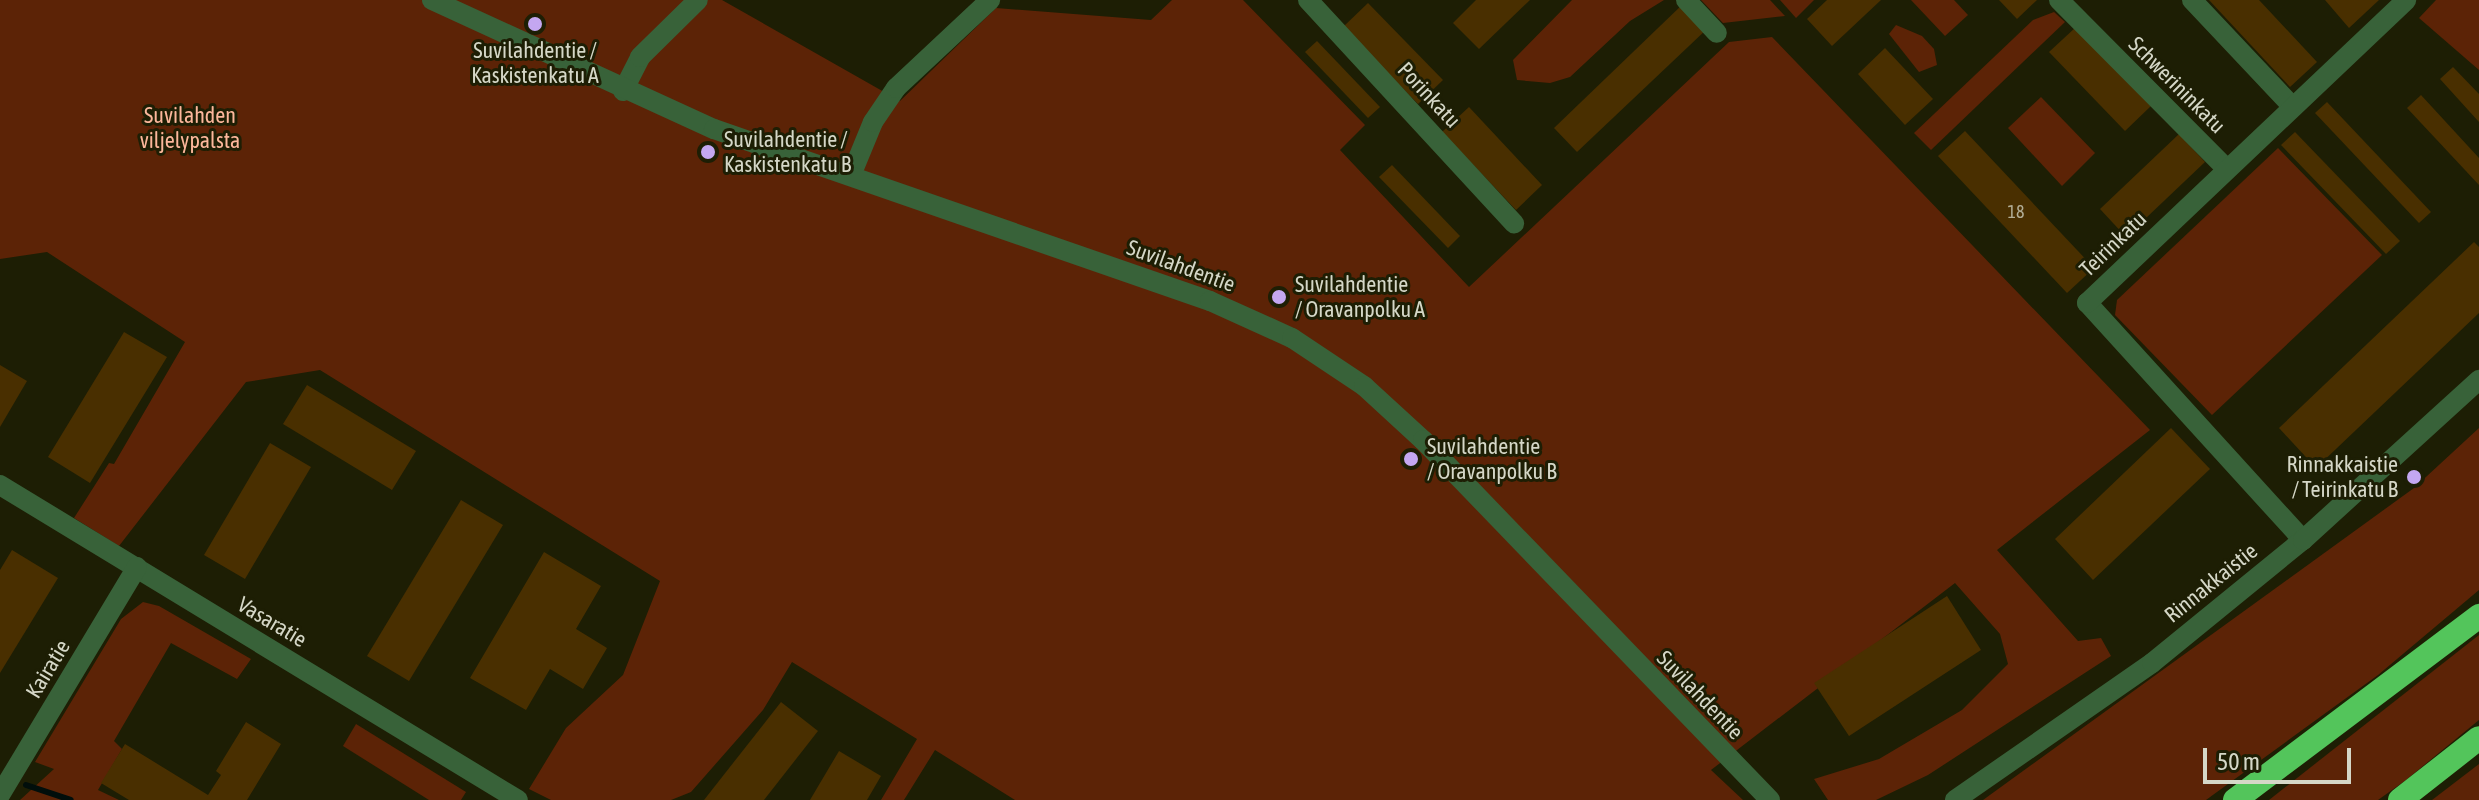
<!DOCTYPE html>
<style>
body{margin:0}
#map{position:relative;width:2479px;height:800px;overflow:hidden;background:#1d1e04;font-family:"Asap Condensed",sans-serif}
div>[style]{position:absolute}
.green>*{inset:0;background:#5c2306}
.stream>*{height:6px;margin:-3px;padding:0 3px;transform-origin:3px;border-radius:3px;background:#010e0b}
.building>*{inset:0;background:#492f00}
.minor>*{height:20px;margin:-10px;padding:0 10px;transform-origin:10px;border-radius:10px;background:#386239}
.tertiary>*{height:20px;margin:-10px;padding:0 10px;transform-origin:10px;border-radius:10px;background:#386239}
.motorway>*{height:24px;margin:-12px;padding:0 12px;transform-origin:12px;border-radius:12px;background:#53c55b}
.dots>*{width:22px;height:22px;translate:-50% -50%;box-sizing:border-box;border:4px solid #1d1e04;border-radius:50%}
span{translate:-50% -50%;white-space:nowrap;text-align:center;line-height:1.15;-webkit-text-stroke:6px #1d1e04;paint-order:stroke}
.number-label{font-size:18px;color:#b2ad95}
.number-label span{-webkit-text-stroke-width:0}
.poi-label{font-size:22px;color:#d5d7c7}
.left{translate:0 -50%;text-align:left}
.right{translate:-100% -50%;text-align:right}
.street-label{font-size:22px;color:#d5d7c7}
.park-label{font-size:22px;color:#fcb79b}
.scale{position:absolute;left:2203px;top:748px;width:148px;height:36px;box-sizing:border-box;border:4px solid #d5d7c7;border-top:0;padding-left:10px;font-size:24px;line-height:28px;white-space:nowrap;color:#d5d7c7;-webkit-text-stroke:6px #1d1e04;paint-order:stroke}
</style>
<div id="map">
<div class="green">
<div style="clip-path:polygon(0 0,722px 0,900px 101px,996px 8px,1151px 20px,1172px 0,1243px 0,1365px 125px,1340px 150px,1469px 287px,1729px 42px,1772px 37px,2150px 430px,1997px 550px,2078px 641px,2101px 638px,2111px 656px,1928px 775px,1876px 800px,1828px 800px,1814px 779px,1879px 759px,1962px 710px,2008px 664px,2000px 634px,1955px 583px,1711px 770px,1743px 800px,1015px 800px,935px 750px,904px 800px,881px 800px,917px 739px,792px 662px,763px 710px,691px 792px,671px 800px,551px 800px,529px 789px,566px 728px,623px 675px,660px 581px,320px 370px,246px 382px,119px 546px,74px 518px,109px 463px,114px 464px,185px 342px,47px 252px,0 259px)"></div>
<div style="clip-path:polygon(1572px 0,1664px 0,1630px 21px,1570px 77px,1550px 83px,1517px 80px,1513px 60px)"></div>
<div style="clip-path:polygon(1701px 0,1770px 0,1785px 16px,1723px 23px)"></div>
<div style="clip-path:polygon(1780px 0,1814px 0,1796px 18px)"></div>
<div style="clip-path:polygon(1911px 0,1954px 0,1968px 15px,1945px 36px)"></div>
<div style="clip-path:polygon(2436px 0,2479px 0,2479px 70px,2419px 18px)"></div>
<div style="clip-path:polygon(2054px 12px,2065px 22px,1931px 150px,1914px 133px,2033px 20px)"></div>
<div style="clip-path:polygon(1896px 25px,1922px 36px,1934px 49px,1937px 65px,1919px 72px,1889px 34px)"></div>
<div style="clip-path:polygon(2041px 97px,2095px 153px,2062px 186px,2008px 128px)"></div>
<div style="clip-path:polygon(2278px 148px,2382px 255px,2212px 415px,2115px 315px,2117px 300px)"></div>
<div style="clip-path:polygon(2479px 428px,2479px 590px,2378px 675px,2206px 800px,1983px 800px,2414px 488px)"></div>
<div style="clip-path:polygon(143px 602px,159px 606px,251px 659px,237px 679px,171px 643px,114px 741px,122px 749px,98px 790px,119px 800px,20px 800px,54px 769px,35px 762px,121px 619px)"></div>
<div style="clip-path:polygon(2479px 635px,2479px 720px,2406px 780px,2378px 800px,2269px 800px)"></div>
<div style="clip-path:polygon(356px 724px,466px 792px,461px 800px,429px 800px,343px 746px)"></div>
<div style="clip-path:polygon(2479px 764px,2479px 800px,2432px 800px)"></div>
</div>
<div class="stream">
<div style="left:26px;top:785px;width:47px;rotate:18.4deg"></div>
</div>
<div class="building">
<div style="clip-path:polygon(1476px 0,1530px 0,1479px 49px,1453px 23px)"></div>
<div style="clip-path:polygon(1827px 0,1881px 0,1832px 46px,1807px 19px)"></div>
<div style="clip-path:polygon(1999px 0,2037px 0,2017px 19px)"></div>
<div style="clip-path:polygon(2209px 0,2259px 0,2317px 62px,2290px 87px)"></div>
<div style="clip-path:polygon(2325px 0,2379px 0,2349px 28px)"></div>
<div style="clip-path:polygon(1368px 3px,1443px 80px,1418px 104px,1343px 27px)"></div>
<div style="clip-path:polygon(1684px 3px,1708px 28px,1577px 152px,1554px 128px)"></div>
<div style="clip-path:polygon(2076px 27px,2151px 106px,2125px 131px,2049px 52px)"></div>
<div style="clip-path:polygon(1317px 41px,1380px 107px,1368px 118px,1305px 52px)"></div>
<div style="clip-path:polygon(1885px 48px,1933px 99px,1905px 125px,1858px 74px)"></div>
<div style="clip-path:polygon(2453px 67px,2479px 94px,2479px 122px,2440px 79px)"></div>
<div style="clip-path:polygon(2421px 95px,2479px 158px,2479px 185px,2407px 108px)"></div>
<div style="clip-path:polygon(2327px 102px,2431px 212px,2419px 223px,2315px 113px)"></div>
<div style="clip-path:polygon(1469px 107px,1542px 185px,1516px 210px,1442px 132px)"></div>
<div style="clip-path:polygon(1965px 131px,2094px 268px,2067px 293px,1938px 156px)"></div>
<div style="clip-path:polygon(2295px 132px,2400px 241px,2386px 254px,2281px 145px)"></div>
<div style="clip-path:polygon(2179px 134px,2205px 162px,2126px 237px,2100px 209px)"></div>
<div style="clip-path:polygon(1392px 165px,1460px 236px,1448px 248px,1379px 177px)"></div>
<div style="clip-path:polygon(2474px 242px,2479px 247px,2479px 313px,2316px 468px,2279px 428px)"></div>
<div style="clip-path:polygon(124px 332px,167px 357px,90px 483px,48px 457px)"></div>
<div style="clip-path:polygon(0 365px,27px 381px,0 427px)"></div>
<div style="clip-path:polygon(307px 385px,416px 451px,392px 490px,283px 424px)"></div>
<div style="clip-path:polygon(2171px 428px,2210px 469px,2093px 580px,2055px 539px)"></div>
<div style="clip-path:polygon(270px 443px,311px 467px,245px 579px,204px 555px)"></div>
<div style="clip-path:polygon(461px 500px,503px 525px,409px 681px,367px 656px)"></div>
<div style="clip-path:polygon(12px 550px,58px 578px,0 673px,0 570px)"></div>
<div style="clip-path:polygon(544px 552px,601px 586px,576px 629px,607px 648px,583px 689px,550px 669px,526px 710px,470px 678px)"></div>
<div style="clip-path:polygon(1947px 596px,1981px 650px,1849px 736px,1814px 683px)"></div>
<div style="clip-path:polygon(781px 702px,818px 731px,764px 800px,704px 800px)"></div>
<div style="clip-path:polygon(246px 722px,281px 744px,247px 800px,129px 800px,101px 783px,125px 744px,208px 795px,221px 775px,216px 771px)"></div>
<div style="clip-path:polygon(839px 751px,881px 776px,867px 800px,810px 800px)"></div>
</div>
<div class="minor">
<div style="left:1308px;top:0;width:304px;rotate:47.3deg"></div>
<div style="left:1686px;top:0;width:45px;rotate:46.8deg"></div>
<div style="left:2059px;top:0;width:238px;rotate:45.2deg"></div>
<div style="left:2192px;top:0;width:147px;rotate:46.7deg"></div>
<div style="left:623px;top:91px;width:38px;rotate:-63deg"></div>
<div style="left:640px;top:57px;width:81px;rotate:-44.5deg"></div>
<div style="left:852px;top:173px;width:55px;rotate:-67.6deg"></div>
<div style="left:873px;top:122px;width:41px;rotate:-55.9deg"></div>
<div style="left:896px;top:88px;width:129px;rotate:-43.1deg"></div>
<div style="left:0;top:485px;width:606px;rotate:31.3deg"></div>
<div style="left:2303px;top:540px;width:321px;rotate:-132.3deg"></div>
<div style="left:2087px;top:303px;width:440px;rotate:-43.5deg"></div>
<div style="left:0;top:795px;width:266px;rotate:-59deg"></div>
</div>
<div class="tertiary">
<div style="left:432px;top:0;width:310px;rotate:24.6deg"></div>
<div style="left:714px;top:129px;width:525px;rotate:19.13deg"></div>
<div style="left:1210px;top:301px;width:90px;rotate:24.3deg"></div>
<div style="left:1292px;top:338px;width:87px;rotate:33.7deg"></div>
<div style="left:1364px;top:386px;width:80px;rotate:42.5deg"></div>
<div style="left:1423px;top:440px;width:500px;rotate:46.05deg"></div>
<div style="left:1955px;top:800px;width:240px;rotate:-34.8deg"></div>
<div style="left:2152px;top:663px;width:195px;rotate:-39.2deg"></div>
<div style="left:2303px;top:540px;width:238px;rotate:-42.3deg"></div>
</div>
<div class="motorway">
<div style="left:2235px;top:800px;width:306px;rotate:-37deg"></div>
<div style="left:2400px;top:800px;width:100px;rotate:-38.1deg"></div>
</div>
<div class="dots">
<div style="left:535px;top:24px;background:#c4a7f1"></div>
<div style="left:708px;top:152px;background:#c4a7f1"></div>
<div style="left:1279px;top:297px;background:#c4a7f1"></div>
<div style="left:1411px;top:459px;background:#c4a7f1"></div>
<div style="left:2414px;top:477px;background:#c4a7f1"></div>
</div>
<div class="number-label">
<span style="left:2016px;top:212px">18</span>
</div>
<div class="poi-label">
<span style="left:535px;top:63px">Suvilahdentie /<br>Kaskistenkatu A</span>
<span class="left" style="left:724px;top:152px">Suvilahdentie /<br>Kaskistenkatu B</span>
<span class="left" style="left:1295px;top:297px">Suvilahdentie<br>/ Oravanpolku A</span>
<span class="left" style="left:1427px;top:459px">Suvilahdentie<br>/ Oravanpolku B</span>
<span class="right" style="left:2398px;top:477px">Rinnakkaistie<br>/ Teirinkatu B</span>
</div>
<div class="street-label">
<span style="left:2177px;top:85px;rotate:45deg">Schwerininkatu</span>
<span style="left:1429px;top:95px;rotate:47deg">Porinkatu</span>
<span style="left:2113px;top:244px;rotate:-44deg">Teirinkatu</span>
<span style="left:1181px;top:266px;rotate:20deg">Suvilahdentie</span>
<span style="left:2211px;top:583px;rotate:-39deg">Rinnakkaistie</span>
<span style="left:272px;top:622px;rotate:31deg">Vasaratie</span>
<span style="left:48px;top:669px;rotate:-59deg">Kairatie</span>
<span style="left:1700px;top:695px;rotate:46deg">Suvilahdentie</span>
</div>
<div class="park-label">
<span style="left:190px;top:128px">Suvilahden<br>viljelypalsta</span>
</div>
<div class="scale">50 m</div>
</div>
